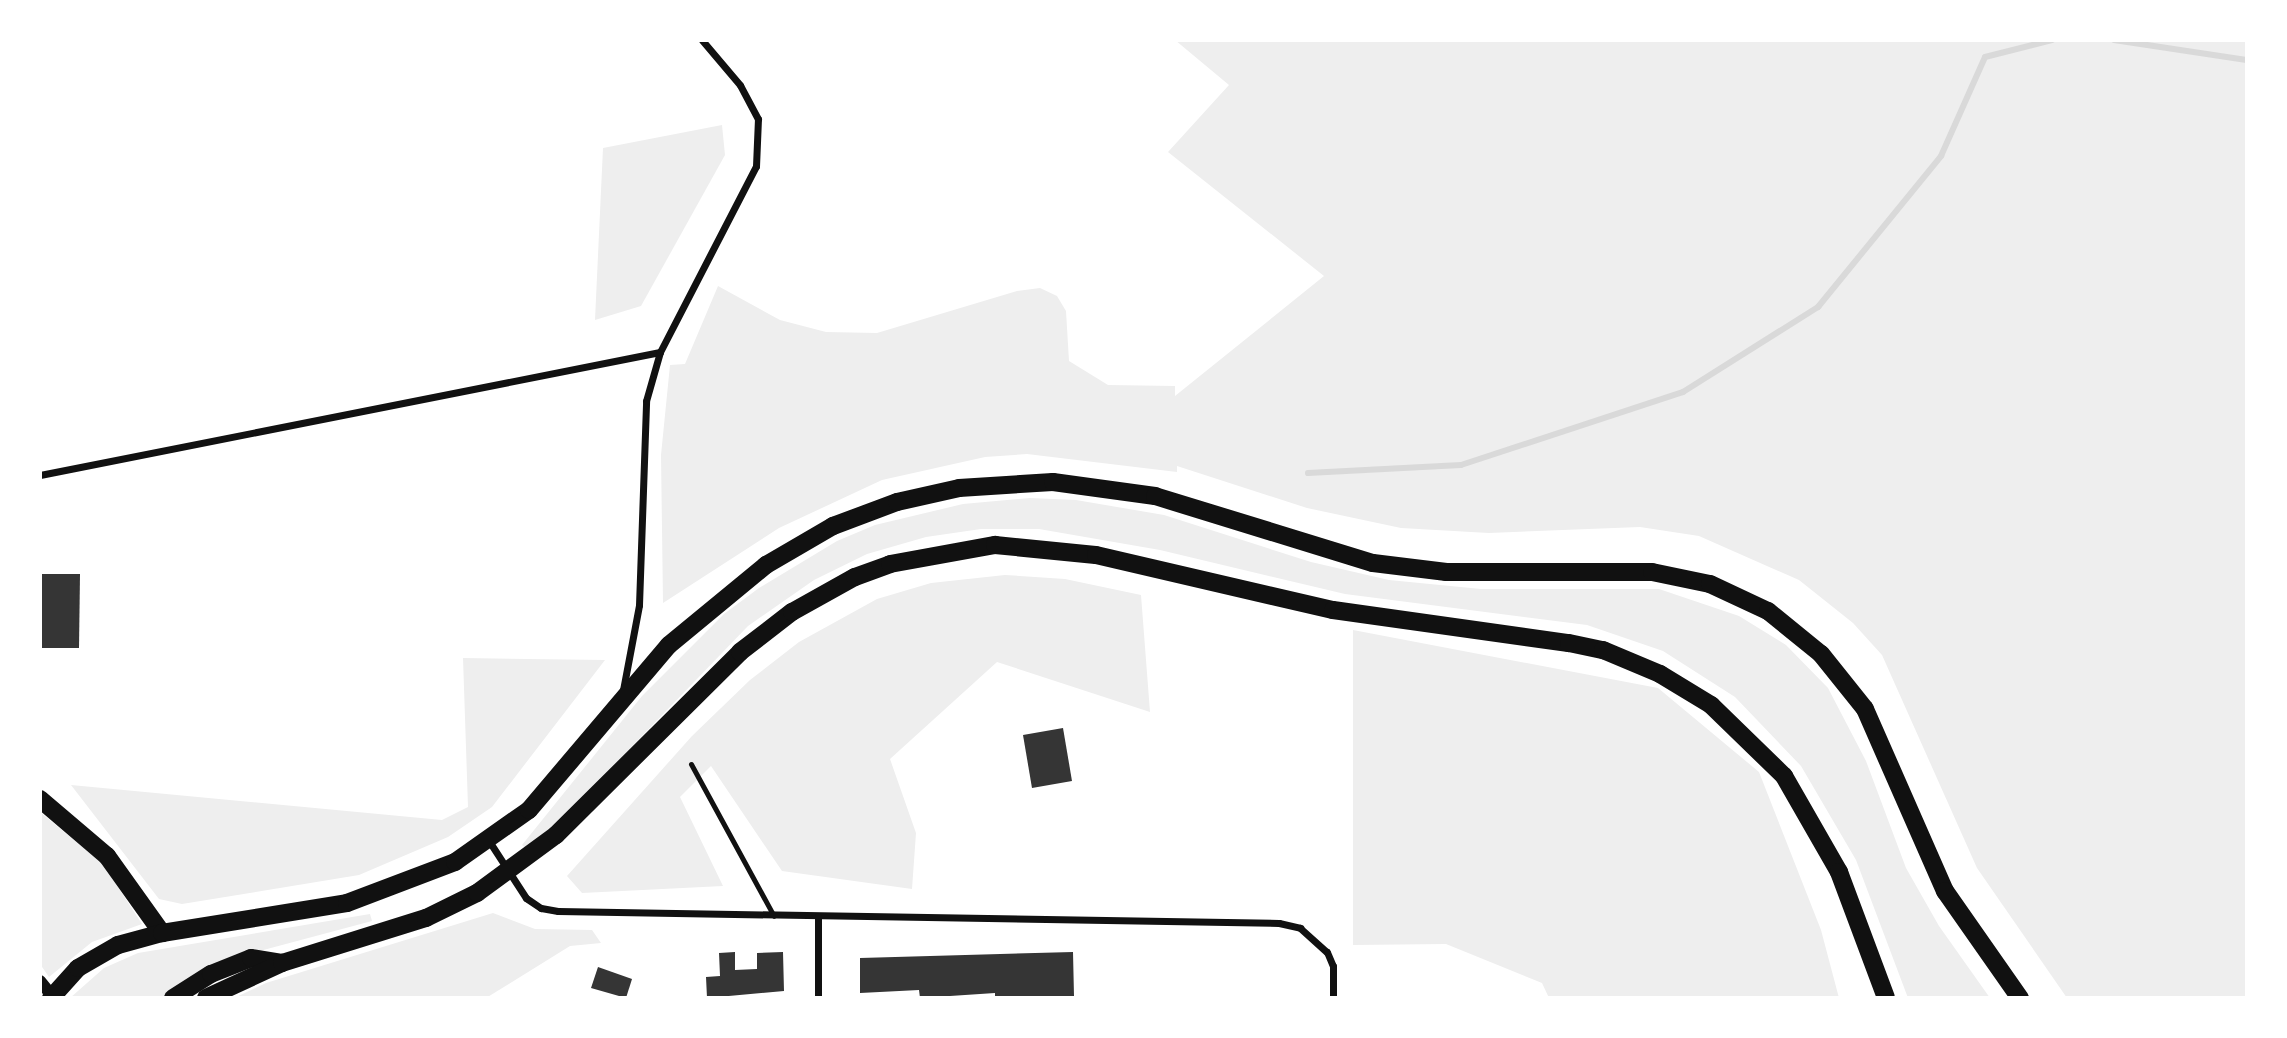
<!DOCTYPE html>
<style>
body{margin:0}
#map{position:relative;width:2287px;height:1038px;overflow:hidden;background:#fff;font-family:"Source Sans 3",sans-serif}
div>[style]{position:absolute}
.green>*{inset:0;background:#eee}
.stream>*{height:6px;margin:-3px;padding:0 3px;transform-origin:3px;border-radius:3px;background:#d9d9d9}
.building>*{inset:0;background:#353535}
.service>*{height:5px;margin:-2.5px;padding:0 2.5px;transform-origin:2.5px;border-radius:2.5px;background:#111}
.minor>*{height:7px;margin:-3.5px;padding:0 3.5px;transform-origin:3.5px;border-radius:3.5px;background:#111}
.tertiary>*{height:12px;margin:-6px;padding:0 6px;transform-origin:6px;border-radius:6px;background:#111}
.trunk>*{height:18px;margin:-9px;padding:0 9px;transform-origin:9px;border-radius:9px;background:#111}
span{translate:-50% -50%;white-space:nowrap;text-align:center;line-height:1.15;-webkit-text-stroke:7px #fff;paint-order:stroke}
.frame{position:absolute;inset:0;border:42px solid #fff;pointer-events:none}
</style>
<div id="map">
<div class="green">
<div style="clip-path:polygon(1175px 40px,2247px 40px,2247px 998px,2067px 998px,1977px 868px,1882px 655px,1853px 623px,1799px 580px,1699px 536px,1640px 527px,1489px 533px,1401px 528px,1307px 508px,1177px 466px,1177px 472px,1027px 454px,985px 457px,882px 480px,779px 528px,663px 603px,661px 455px,670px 365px,685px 364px,718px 286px,780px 320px,826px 332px,877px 333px,1017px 291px,1040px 288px,1057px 296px,1066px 311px,1069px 361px,1108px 385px,1175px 386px,1175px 396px,1324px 276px,1168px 152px,1229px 85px)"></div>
<div style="clip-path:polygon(722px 125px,725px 155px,641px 306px,595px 320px,603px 148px)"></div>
<div style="clip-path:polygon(1030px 498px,1076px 500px,1164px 515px,1311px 562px,1389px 580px,1481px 589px,1659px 589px,1739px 616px,1786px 645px,1828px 688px,1866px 761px,1906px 868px,1939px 926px,1990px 998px,1908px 998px,1856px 860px,1801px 766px,1735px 697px,1663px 651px,1587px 625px,1345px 594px,1160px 550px,1039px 529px,981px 529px,926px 537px,867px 554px,814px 580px,748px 626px,567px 814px,528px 850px,522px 845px,642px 696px,724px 614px,759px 588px,837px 541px,875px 525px,963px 504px)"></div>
<div style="clip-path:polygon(1005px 575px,1065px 579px,1141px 595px,1150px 712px,997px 662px,890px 759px,916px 833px,912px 889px,782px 871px,711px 766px,680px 797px,723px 886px,582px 893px,567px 876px,692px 736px,750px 680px,799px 642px,877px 599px,931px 583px)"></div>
<div style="clip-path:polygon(1353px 630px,1658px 688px,1759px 772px,1821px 930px,1839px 998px,1549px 998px,1542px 983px,1446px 944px,1353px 945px)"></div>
<div style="clip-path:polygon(463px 658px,605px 660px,492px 807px,448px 837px,359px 875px,182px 904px,159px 899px,71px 785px,442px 820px,468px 807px)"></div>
<div style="clip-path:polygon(40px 812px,103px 864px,142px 924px,92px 942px,49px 977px,40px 964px)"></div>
<div style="clip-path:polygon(493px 913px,535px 929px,592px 930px,601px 943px,570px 946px,486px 998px,234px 998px,266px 983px)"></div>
<div style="clip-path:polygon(370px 914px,372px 921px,233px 958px,162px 998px,70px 998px,104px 968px,138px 953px)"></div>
</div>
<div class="stream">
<div style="left:2114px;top:40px;width:134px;rotate:8.6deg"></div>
<div style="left:1308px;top:473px;width:153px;rotate:-3deg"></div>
<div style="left:1461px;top:465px;width:234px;rotate:-18.2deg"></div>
<div style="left:1683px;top:392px;width:160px;rotate:-32.2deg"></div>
<div style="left:1818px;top:307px;width:195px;rotate:-50.8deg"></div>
<div style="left:1941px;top:156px;width:108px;rotate:-66deg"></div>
<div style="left:1985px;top:57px;width:69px;rotate:-14.2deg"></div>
</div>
<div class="building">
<div style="clip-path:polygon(40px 574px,80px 574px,79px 648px,40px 648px)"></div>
<div style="clip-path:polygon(1063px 728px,1072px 781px,1032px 788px,1023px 735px)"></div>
<div style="clip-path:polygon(735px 952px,735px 970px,757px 969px,757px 953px,783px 952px,784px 991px,707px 998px,706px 977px,720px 976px,719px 953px)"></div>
<div style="clip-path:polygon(1073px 952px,1074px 996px,995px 998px,995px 993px,920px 998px,919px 990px,860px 993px,860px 958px)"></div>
<div style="clip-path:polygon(598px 967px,632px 979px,626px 998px,591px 988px)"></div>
</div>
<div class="service">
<div style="left:691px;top:764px;width:173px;rotate:61.4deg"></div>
</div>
<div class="minor">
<div style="left:40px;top:475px;width:632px;rotate:-11.22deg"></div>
<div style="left:623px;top:690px;width:86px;rotate:-79.3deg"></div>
<div style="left:639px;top:605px;width:204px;rotate:-88deg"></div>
<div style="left:646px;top:401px;width:51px;rotate:-74.1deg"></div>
<div style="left:660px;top:352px;width:209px;rotate:-62.7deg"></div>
<div style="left:756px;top:166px;width:47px;rotate:-87.6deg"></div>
<div style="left:758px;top:119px;width:38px;rotate:-118deg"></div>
<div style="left:740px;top:85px;width:59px;rotate:-130.2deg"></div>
<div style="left:489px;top:841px;width:68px;rotate:57deg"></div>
<div style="left:526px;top:898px;width:18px;rotate:34deg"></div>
<div style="left:541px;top:908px;width:17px;rotate:10deg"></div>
<div style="left:558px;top:911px;width:721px;rotate:0.95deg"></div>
<div style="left:1279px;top:923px;width:22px;rotate:13deg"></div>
<div style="left:1300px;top:928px;width:36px;rotate:42deg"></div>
<div style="left:1327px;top:952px;width:15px;rotate:67deg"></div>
<div style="left:1333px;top:966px;width:32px;rotate:90deg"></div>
<div style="left:818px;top:916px;width:82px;rotate:90deg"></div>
</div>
<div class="tertiary">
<div style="left:40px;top:981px;width:22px;rotate:51deg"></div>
</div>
<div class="trunk">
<div style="left:40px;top:799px;width:88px;rotate:40.4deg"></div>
<div style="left:107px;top:856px;width:95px;rotate:54.5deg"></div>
<div style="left:51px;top:998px;width:40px;rotate:-48deg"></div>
<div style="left:78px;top:968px;width:46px;rotate:-29.9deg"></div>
<div style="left:118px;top:945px;width:46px;rotate:-15.3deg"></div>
<div style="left:162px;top:933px;width:187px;rotate:-9.2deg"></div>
<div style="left:347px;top:903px;width:116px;rotate:-20.8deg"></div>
<div style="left:455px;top:862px;width:90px;rotate:-35.1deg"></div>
<div style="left:529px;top:810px;width:216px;rotate:-49.7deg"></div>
<div style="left:669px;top:645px;width:126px;rotate:-39.5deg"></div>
<div style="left:766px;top:565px;width:78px;rotate:-30.2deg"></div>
<div style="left:833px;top:526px;width:68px;rotate:-20.6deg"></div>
<div style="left:897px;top:502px;width:64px;rotate:-12.7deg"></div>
<div style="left:959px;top:488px;width:94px;rotate:-3.7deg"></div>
<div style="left:1053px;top:482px;width:103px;rotate:7.8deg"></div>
<div style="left:1155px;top:496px;width:228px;rotate:17.1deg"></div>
<div style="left:1373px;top:563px;width:74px;rotate:7deg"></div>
<div style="left:1446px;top:572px;width:206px"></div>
<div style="left:1652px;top:572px;width:59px;rotate:11.7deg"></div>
<div style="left:1710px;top:584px;width:64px;rotate:25deg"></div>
<div style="left:1768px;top:611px;width:68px;rotate:39.1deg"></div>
<div style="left:1821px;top:654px;width:70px;rotate:51.3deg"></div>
<div style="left:1865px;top:709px;width:199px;rotate:66.3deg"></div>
<div style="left:1945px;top:891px;width:131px;rotate:55deg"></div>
<div style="left:173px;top:998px;width:45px;rotate:-32.3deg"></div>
<div style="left:211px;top:974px;width:43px;rotate:-21.8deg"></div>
<div style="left:251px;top:958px;width:31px;rotate:9deg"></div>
<div style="left:206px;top:998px;width:84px;rotate:-24.7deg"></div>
<div style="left:282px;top:963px;width:151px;rotate:-17.4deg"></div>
<div style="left:426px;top:918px;width:57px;rotate:-26.1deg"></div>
<div style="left:477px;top:893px;width:98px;rotate:-36.3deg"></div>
<div style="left:556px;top:835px;width:260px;rotate:-44.8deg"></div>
<div style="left:740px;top:652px;width:66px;rotate:-37.6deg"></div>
<div style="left:792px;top:612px;width:72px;rotate:-29.1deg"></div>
<div style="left:855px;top:577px;width:37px;rotate:-20deg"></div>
<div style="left:890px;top:564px;width:107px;rotate:-10.3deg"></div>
<div style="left:995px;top:545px;width:101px;rotate:5.7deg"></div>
<div style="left:1096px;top:555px;width:243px;rotate:13.1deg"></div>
<div style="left:1333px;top:610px;width:238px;rotate:8deg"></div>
<div style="left:1569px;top:643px;width:35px;rotate:12deg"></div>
<div style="left:1603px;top:650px;width:62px;rotate:22.8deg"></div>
<div style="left:1660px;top:674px;width:60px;rotate:31.3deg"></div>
<div style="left:1711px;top:705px;width:102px;rotate:44.2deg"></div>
<div style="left:1784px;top:776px;width:111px;rotate:60.2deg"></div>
<div style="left:1839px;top:872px;width:134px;rotate:69.5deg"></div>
</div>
<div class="frame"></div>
</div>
